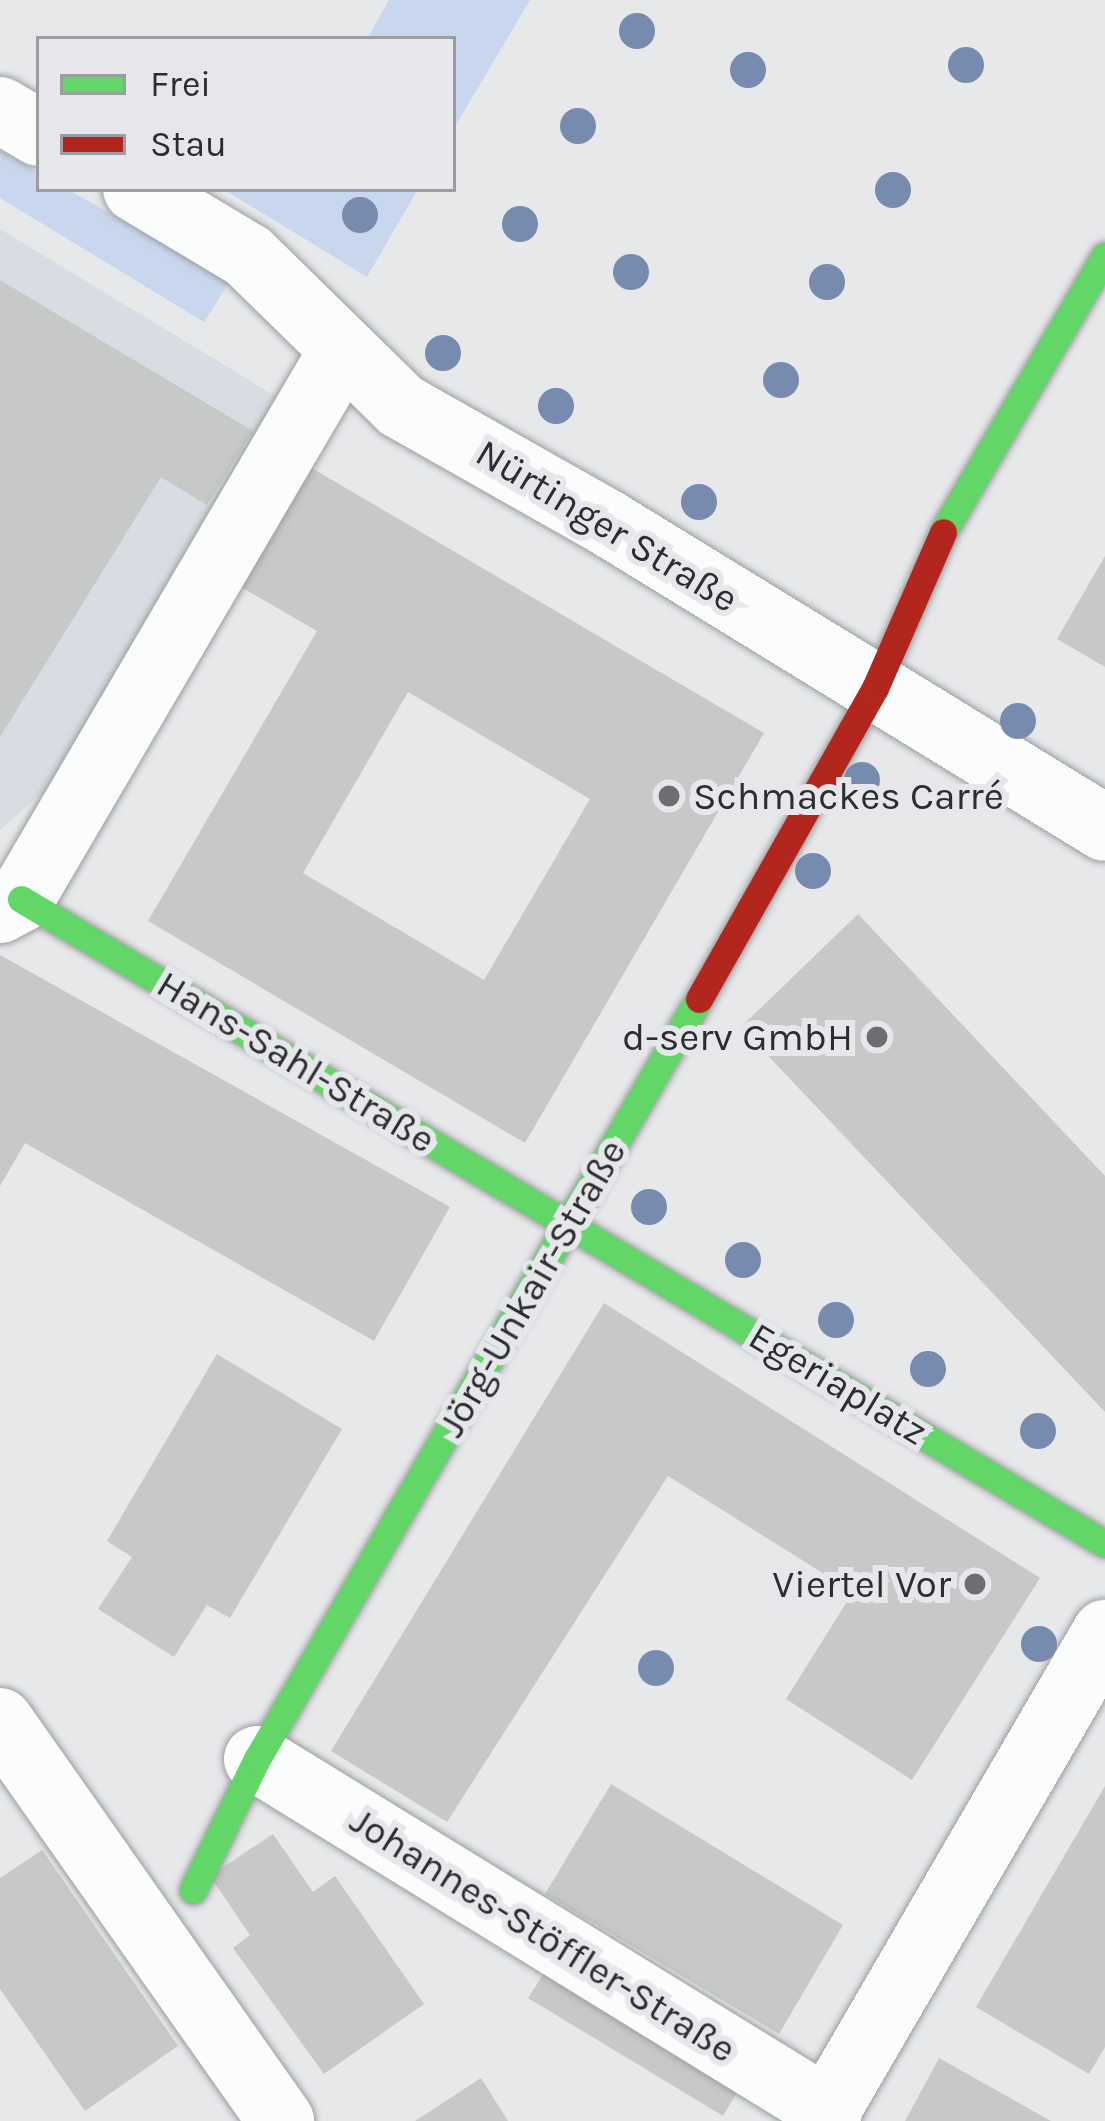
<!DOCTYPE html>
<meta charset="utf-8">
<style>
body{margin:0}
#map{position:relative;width:1105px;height:2121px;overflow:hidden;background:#e6e8ea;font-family:Karla,sans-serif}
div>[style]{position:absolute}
.built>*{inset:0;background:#d8dce3}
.green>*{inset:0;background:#c9d7ee}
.building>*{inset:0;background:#c7c8c8}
.roads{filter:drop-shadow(0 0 3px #9d9ea0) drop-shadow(0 0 3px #9d9ea0)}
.street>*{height:66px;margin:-33px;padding:0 33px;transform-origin:33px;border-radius:33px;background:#fbfcfc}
.fast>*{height:27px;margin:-13.5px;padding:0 13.5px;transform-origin:13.5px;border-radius:13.5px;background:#63d668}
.jam>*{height:27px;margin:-13.5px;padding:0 13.5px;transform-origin:13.5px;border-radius:13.5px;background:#b3261e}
.trees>*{width:36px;height:36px;margin:-18px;border-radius:50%;background:#778bae}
.dots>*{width:33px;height:33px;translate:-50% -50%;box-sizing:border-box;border:6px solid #e5e7eb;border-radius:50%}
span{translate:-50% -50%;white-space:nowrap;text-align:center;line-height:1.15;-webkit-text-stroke:12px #e5e7eb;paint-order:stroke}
.street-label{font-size:39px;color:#2d2d2f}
.poi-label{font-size:39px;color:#2d2d2f}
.left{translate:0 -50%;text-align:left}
.right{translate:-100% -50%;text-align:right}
.legend{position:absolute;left:36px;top:36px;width:420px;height:156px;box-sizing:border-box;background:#e5e7eb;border:3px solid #9b9da0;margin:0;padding:15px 21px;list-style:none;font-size:36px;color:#2d2d2f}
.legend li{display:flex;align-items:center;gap:24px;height:60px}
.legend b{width:60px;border:3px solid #9b9da0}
</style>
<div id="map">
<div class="built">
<div style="clip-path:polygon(0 229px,290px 405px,74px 764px,0 830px)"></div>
</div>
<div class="green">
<div style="clip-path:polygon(389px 0,530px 0,453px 130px,453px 39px,367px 39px)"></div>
<div style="clip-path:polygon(0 151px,39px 173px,39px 189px,67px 189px,230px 281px,204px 322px,0 198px)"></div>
<div style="clip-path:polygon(223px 189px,418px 189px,367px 277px)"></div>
</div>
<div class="building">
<div style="clip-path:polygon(0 280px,253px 431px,207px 505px,161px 477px,0 737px)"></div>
<div style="clip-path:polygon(evenodd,310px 467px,764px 733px,525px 1143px,148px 921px,317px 631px,241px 587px,310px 467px,408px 692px,590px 799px,484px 980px,303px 873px,408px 692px)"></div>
<div style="clip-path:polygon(1105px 556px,1105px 667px,1057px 639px)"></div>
<div style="clip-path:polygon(858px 914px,1105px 1176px,1105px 1412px,741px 1027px)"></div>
<div style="clip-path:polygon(0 955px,450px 1207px,374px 1341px,25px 1143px,0 1186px)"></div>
<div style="clip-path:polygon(604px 1303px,1040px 1578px,912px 1780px,786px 1699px,853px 1592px,668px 1476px,447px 1822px,331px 1751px)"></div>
<div style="clip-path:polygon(217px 1354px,342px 1429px,230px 1618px,207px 1605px,174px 1657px,98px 1609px,132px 1557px,107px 1541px)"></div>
<div style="clip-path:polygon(611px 1784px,843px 1925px,779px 2034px,545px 1894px)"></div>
<div style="clip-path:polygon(1105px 1786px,1105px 2047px,1089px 2074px,976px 2007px)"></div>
<div style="clip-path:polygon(273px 1834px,313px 1892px,335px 1876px,424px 2004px,324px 2074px,233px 1948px,250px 1935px,210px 1876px)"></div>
<div style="clip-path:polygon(42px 1850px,178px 2046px,85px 2111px,0 1989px,0 1878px)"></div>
<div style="clip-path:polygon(548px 1967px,744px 2081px,723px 2116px,528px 1998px)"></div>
<div style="clip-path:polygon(939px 2058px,1051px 2121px,905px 2121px)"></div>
<div style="clip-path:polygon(481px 2078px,508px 2121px,415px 2121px)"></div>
</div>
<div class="roads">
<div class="street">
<div style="left:0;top:110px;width:45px;rotate:30.5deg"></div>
<div style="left:136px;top:189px;width:131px;rotate:30.9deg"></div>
<div style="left:248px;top:256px;width:214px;rotate:44.4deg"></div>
<div style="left:401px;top:406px;width:236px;rotate:29.5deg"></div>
<div style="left:606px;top:522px;width:585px;rotate:31.52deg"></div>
<div style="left:0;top:910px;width:24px;rotate:-28deg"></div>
<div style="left:21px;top:899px;width:635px;rotate:-59.64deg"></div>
<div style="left:0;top:1721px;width:489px;rotate:54.9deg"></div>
<div style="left:257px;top:1759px;width:672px;rotate:31.61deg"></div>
<div style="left:821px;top:2121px;width:565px;rotate:-59.8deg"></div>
</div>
<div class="fast">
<div style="left:943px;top:532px;width:320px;rotate:-59.6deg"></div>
<div style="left:21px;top:899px;width:1261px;rotate:30.75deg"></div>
<div style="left:193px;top:1890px;width:146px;rotate:-64deg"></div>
<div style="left:257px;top:1759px;width:879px;rotate:-59.82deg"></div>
</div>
<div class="jam">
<div style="left:699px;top:999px;width:357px;rotate:-60.5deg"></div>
<div style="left:875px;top:688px;width:170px;rotate:-66.4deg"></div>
</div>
</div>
<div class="trees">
<div style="left:637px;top:31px"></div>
<div style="left:966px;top:65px"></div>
<div style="left:748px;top:70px"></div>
<div style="left:578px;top:126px"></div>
<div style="left:893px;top:190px"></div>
<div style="left:360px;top:215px"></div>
<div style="left:520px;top:224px"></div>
<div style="left:631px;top:272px"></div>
<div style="left:827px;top:282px"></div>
<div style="left:443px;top:353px"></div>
<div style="left:781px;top:380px"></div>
<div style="left:556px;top:406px"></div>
<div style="left:699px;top:502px"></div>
<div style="left:1018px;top:721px"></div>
<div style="left:862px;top:780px"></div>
<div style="left:813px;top:871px"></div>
<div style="left:649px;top:1207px"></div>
<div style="left:743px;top:1260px"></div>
<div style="left:836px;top:1320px"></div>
<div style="left:928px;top:1369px"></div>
<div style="left:1038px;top:1431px"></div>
<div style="left:1039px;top:1644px"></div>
<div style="left:656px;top:1668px"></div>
</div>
<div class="dots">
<div style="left:669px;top:796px;background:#6e6e70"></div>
<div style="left:877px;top:1037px;background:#6e6e70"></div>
<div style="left:975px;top:1584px;background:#6e6e70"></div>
</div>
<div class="street-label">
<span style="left:607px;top:526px;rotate:31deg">Nürtinger Straße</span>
<span style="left:296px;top:1062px;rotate:31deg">Hans-Sahl-Straße</span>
<span style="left:532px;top:1288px;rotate:-60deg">Jörg-Unkair-Straße</span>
<span style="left:838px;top:1384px;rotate:31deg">Egeriaplatz</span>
<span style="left:543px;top:1935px;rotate:32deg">Johannes-Stöffler-Straße</span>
</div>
<div class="poi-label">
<span class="left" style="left:693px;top:796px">Schmackes Carré</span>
<span class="right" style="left:853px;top:1037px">d-serv GmbH</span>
<span class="right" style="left:951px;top:1584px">Viertel Vor</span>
</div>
<ul class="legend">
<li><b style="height:15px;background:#63d668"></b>Frei</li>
<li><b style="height:15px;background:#b3261e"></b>Stau</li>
</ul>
</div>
